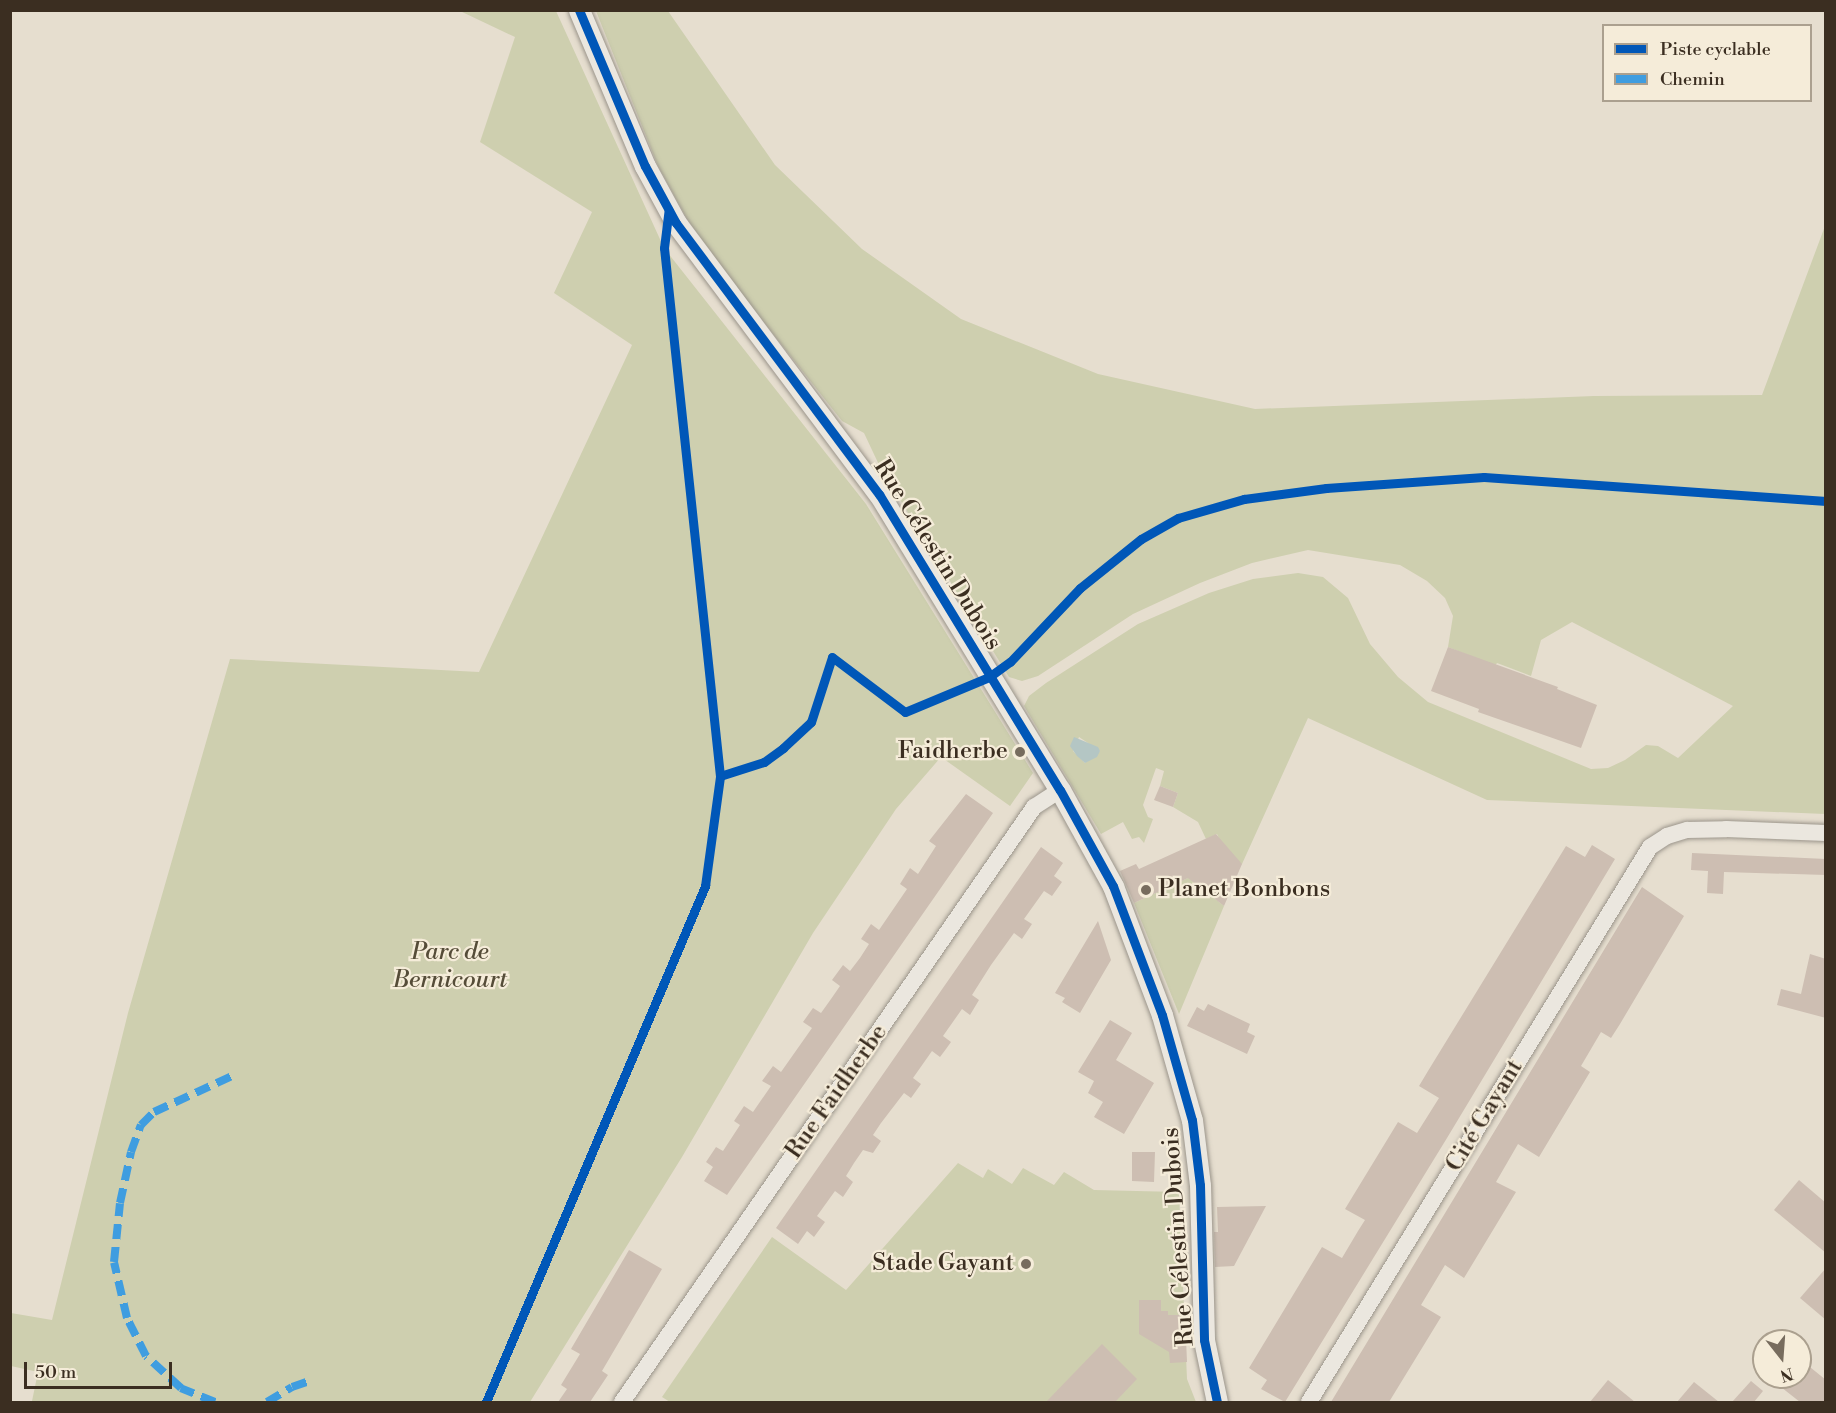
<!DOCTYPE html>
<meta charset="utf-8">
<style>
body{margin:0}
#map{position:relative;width:1836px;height:1413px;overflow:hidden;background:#e6decf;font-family:"Libre Bodoni",serif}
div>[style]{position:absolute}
.green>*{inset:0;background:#cecfaf}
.water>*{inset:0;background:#b4c6c4}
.building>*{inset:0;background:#cdbeb2}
.roads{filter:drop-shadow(0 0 2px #9b958b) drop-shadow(0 0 2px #9b958b)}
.minor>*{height:16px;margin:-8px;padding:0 8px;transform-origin:8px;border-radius:8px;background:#ebe7df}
.tertiary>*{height:21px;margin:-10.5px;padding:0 10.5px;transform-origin:10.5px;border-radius:10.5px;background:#ebe7df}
.quiet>*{height:8px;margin-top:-4px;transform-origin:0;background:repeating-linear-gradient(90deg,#3f9de0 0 15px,transparent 0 23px)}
.cycleway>*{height:9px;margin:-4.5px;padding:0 4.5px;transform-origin:4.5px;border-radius:4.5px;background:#0057b8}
.dots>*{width:16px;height:16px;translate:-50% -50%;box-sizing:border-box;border:3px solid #f5ecd9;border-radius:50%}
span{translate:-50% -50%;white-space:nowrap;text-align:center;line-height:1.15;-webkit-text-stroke:4.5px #f5ecd9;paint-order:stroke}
.street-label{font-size:24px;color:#3b2e21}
.poi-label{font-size:24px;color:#3b2e21}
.right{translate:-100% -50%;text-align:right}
.left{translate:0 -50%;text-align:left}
.park-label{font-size:24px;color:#554c38;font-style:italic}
.frame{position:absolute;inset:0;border:12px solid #3b2e21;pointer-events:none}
.legend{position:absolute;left:1602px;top:24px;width:210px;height:78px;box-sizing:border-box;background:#f5ecd9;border:2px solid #aba08f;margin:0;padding:8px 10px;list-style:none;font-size:18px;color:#3b2e21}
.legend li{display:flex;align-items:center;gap:12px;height:30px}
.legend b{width:30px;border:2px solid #aba08f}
.north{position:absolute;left:1752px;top:1329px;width:60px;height:60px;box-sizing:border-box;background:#f5ecd9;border:2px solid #aba08f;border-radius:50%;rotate:163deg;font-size:16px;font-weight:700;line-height:24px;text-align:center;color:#3b2e21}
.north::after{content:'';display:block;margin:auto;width:21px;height:27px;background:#776c5e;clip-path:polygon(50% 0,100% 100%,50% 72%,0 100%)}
.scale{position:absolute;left:24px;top:1362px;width:148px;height:27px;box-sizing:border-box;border:3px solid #3b2e21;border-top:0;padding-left:8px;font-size:18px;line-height:21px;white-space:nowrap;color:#3b2e21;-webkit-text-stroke:4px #f5ecd9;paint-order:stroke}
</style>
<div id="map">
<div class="green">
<div style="clip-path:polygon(460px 11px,556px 11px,664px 248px,866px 504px,1033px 773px,1010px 806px,941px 757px,896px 809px,813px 933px,682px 1157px,530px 1402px,32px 1401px,38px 1372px,11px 1366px,11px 1313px,52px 1320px,128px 1013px,230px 659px,479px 672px,632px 345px,554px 293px,592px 212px,480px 142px,515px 37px)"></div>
<div style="clip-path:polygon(evenodd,596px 11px,668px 11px,775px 165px,862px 249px,961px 319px,1098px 374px,1255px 409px,1594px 396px,1762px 395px,1825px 226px,1825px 814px,1487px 800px,1308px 718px,1242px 864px,1203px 889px,1224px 906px,1179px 1014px,1134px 903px,1192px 876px,1222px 845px,1217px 834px,1206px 839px,1198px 822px,1173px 807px,1178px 793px,1160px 786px,1164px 771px,1156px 768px,1143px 805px,1148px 817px,1153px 819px,1144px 843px,1139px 837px,1132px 839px,1123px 822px,1101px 834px,1024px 706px,1029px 696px,1046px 683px,1138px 624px,1209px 593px,1253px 579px,1298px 573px,1323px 577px,1348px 598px,1370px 644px,1398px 677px,1428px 702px,1591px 769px,1608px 768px,1625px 760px,1646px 745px,1658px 746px,1678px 758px,1733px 706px,1572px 622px,1541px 640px,1531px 676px,1497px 663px,1495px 666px,1448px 647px,1453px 616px,1445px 598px,1427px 581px,1400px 565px,1308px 550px,1252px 563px,1200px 583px,1133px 614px,1038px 676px,1022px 681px,1009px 677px,880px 467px,864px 433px,842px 421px,724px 272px,687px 219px,658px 166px,596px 11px,1079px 737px,1100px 751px,1085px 763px,1073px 751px,1079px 737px)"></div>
<div style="clip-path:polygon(958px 1163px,983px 1178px,988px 1169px,1012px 1184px,1023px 1168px,1054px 1185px,1064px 1172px,1094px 1190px,1179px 1192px,1187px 1379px,1196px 1402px,670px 1402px,662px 1397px,772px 1237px,846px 1290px)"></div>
</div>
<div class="water">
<div style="clip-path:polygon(1074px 737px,1098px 747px,1100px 751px,1097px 757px,1085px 763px,1077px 756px,1070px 746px)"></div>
</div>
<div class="building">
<div style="clip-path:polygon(1448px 647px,1558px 687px,1557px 689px,1597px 705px,1581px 748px,1478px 712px,1479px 709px,1431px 691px)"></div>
<div style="clip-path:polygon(1160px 786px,1178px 793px,1173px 807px,1154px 800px)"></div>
<div style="clip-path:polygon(966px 794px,993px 813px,727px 1195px,704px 1181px,713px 1167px,706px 1162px,716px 1147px,723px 1151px,740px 1125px,734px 1121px,744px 1106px,753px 1112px,771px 1086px,762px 1081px,773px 1066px,781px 1072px,812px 1028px,803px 1022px,813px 1008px,821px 1013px,831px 999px,840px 986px,832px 980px,843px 965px,850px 971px,860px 958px,869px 944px,861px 939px,871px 924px,879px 930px,907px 889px,900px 884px,910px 868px,918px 874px,936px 846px,929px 841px)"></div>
<div style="clip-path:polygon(1216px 834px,1242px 864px,1224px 906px,1188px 878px,1134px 903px,1120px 871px,1136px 864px,1139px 869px)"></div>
<div style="clip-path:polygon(1592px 845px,1615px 859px,1447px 1138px,1285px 1402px,1261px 1389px,1267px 1380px,1249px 1368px,1322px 1247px,1342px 1258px,1358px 1231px,1365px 1220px,1345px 1209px,1398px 1122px,1417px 1133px,1439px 1098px,1419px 1086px,1428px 1071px,1566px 846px,1585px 857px)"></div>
<div style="clip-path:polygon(1041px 847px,1063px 863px,1054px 876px,1062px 882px,1052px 896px,1044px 891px,1024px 919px,1032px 924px,1022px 939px,1014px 933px,991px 965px,972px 995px,979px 1000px,970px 1015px,962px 1009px,943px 1036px,951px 1042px,946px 1049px,940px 1057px,932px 1051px,913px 1078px,921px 1084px,911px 1098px,904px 1093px,881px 1123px,873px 1135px,881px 1141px,873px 1153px,863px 1150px,854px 1163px,846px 1176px,853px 1182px,843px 1197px,835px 1191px,817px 1216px,825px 1222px,814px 1237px,807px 1231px,798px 1244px,776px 1228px)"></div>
<div style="clip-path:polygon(1692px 853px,1826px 859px,1826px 875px,1724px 872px,1723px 894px,1707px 893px,1708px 871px,1691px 870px)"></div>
<div style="clip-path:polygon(1642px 887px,1684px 916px,1620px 1024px,1611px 1038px,1601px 1032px,1581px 1066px,1590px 1072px,1539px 1157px,1518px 1144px,1496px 1182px,1516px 1192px,1464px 1278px,1445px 1265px,1421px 1305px,1441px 1317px,1389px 1402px,1331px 1402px)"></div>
<div style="clip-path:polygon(1098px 921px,1111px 960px,1080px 1013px,1062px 1002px,1065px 998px,1055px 993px)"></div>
<div style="clip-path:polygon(1810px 954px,1826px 959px,1826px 1018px,1777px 1005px,1781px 989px,1801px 994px)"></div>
<div style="clip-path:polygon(1208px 1004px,1250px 1024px,1247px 1032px,1255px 1036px,1247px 1054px,1187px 1026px,1197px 1007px,1204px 1011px)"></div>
<div style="clip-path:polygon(1110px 1020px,1132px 1033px,1116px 1060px,1154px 1083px,1124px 1134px,1094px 1117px,1103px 1102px,1088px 1093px,1094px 1081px,1078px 1072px)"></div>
<div style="clip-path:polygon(1132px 1152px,1155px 1152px,1154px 1182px,1132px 1181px)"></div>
<div style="clip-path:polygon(1799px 1180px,1826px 1203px,1826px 1253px,1774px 1210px)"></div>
<div style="clip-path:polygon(1266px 1206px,1234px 1266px,1215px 1267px,1214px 1232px,1218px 1232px,1217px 1207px)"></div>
<div style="clip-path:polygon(629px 1250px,662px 1269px,602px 1371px,608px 1375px,590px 1402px,558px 1402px,567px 1389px,561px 1385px,580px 1354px,571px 1349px)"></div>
<div style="clip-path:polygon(1826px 1268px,1826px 1320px,1800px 1298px)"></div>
<div style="clip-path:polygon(1139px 1300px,1161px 1300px,1161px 1311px,1168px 1311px,1168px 1315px,1185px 1315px,1187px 1362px,1170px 1363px,1169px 1352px,1139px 1334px)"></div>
<div style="clip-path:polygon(1102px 1344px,1137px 1379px,1115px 1402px,1046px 1402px)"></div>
<div style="clip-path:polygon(1800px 1359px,1826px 1380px,1826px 1402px,1800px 1402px,1768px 1377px,1800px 1377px)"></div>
<div style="clip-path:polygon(1608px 1380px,1635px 1402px,1590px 1402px)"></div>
<div style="clip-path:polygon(1751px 1381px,1763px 1391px,1754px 1402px,1732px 1402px)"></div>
<div style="clip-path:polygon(1694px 1382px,1719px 1402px,1677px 1402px)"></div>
</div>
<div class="roads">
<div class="minor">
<div style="left:622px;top:1402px;width:724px;rotate:-55.3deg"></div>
<div style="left:1034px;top:807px;width:31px;rotate:-33deg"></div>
<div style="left:1309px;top:1402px;width:651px;rotate:-58.43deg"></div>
<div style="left:1650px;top:847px;width:20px;rotate:-33deg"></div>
<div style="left:1667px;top:836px;width:21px;rotate:-17deg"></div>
<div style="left:1687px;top:830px;width:39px;rotate:-1deg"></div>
<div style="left:1726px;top:829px;width:100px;rotate:2.3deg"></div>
</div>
<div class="tertiary">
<div style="left:579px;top:10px;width:169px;rotate:67.1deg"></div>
<div style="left:645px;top:166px;width:65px;rotate:61.5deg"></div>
<div style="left:676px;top:223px;width:339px;rotate:53.2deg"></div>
<div style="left:879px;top:494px;width:347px;rotate:58.6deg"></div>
<div style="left:1060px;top:790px;width:110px;rotate:61.1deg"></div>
<div style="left:1113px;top:886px;width:138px;rotate:69.2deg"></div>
<div style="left:1162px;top:1015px;width:109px;rotate:74.1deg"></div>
<div style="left:1192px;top:1120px;width:65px;rotate:83deg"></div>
<div style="left:1200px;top:1185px;width:155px;rotate:88.5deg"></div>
<div style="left:1204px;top:1340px;width:63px;rotate:78.2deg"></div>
</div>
</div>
<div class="quiet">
<div style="left:215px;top:1402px;width:37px;rotate:-158deg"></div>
<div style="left:181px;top:1388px;width:47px;rotate:-137.6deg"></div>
<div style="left:146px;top:1356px;width:42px;rotate:-116.6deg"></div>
<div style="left:127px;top:1318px;width:57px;rotate:-103.1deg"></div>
<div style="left:114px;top:1262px;width:59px;rotate:-84.2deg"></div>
<div style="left:120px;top:1203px;width:52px;rotate:-77.8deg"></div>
<div style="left:131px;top:1152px;width:29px;rotate:-70deg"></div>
<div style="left:141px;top:1125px;width:18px;rotate:-45deg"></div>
<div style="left:154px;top:1112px;width:88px;rotate:-24.8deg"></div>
<div style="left:267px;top:1402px;width:29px;rotate:-31deg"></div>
<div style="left:292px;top:1387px;width:18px;rotate:-19deg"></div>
</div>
<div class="cycleway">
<div style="left:579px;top:10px;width:169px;rotate:67.1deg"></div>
<div style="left:645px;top:166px;width:65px;rotate:61.5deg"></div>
<div style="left:676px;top:223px;width:339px;rotate:53.2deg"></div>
<div style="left:879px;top:494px;width:347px;rotate:58.6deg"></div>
<div style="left:1060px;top:790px;width:110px;rotate:61.1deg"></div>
<div style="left:1113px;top:886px;width:138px;rotate:69.2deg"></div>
<div style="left:1162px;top:1015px;width:109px;rotate:74.1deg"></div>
<div style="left:1192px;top:1120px;width:65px;rotate:83deg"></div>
<div style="left:1200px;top:1185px;width:155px;rotate:88.5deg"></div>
<div style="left:1204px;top:1340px;width:63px;rotate:78.2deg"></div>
<div style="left:720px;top:776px;width:46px;rotate:-17.7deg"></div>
<div style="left:764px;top:762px;width:24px;rotate:-36deg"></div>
<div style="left:783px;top:748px;width:38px;rotate:-43deg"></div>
<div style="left:811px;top:722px;width:68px;rotate:-72.1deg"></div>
<div style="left:832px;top:657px;width:91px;rotate:37deg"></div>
<div style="left:905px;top:712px;width:91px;rotate:-22.6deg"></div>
<div style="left:989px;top:677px;width:26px;rotate:-36deg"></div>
<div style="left:1010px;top:662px;width:102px;rotate:-46.6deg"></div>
<div style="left:1080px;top:588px;width:78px;rotate:-38.8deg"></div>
<div style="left:1141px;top:539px;width:43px;rotate:-29.6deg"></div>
<div style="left:1178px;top:518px;width:69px;rotate:-16.1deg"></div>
<div style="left:1244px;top:499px;width:83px;rotate:-7.6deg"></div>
<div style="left:1326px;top:488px;width:158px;rotate:-4deg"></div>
<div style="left:1484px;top:477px;width:343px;rotate:4deg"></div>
<div style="left:486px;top:1402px;width:561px;rotate:-67deg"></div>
<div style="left:705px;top:886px;width:111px;rotate:-82.2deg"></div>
<div style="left:720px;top:776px;width:531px;rotate:-96.05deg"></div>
<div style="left:664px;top:248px;width:38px;rotate:-83deg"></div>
</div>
<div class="dots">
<div style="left:1020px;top:752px;background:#776c5e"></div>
<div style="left:1146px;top:890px;background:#776c5e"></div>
<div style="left:1026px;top:1264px;background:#776c5e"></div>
</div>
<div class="street-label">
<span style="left:937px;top:555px;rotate:58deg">Rue Célestin Dubois</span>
<span style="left:837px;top:1092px;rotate:-55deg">Rue Faidherbe</span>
<span style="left:1485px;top:1116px;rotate:-59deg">Cité Gayant</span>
<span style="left:1179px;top:1237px;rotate:-94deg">Rue Célestin Dubois</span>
</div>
<div class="poi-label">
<span class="right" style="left:1008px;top:752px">Faidherbe</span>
<span class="left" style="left:1158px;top:890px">Planet Bonbons</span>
<span class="right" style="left:1014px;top:1264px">Stade Gayant</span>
</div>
<div class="park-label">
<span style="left:450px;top:967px">Parc de<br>Bernicourt</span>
</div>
<div class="frame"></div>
<ul class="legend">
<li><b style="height:8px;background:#0057b8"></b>Piste cyclable</li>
<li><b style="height:8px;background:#3f9de0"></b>Chemin</li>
</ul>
<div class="north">N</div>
<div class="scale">50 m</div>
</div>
